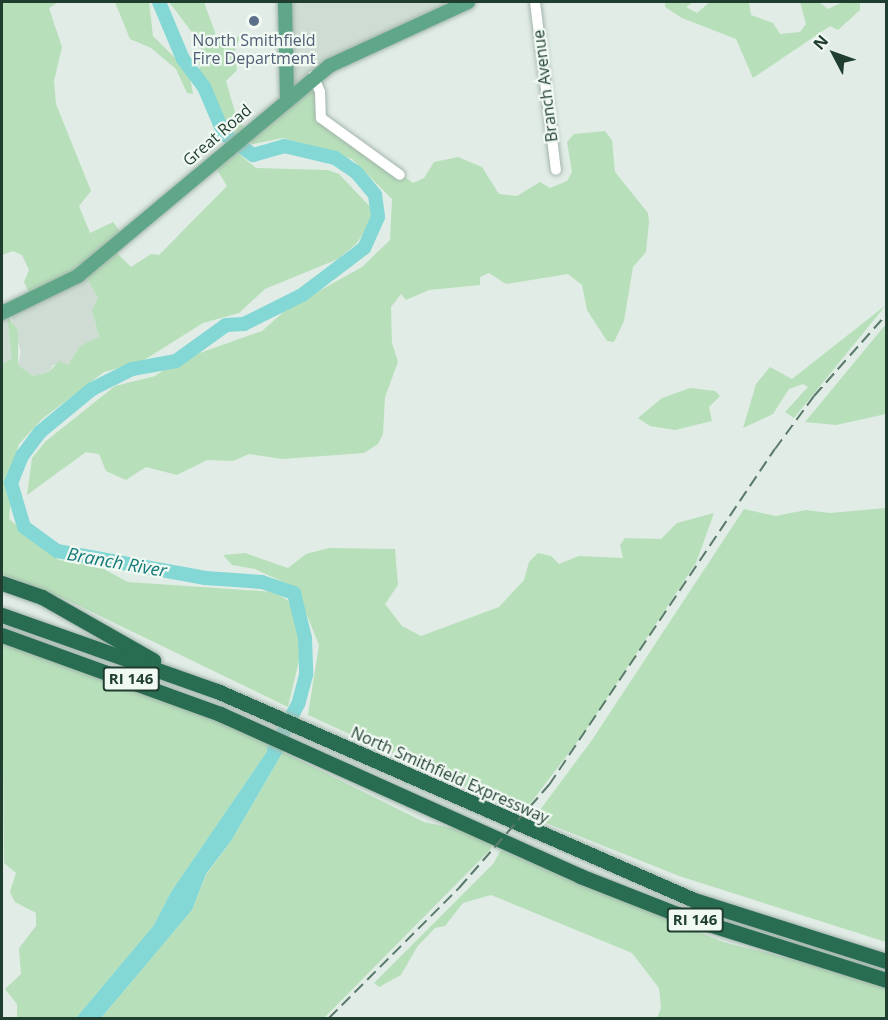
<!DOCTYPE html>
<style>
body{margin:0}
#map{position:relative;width:888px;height:1020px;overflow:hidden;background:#e0ece5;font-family:"Open Sans",sans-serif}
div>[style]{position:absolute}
.built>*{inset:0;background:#cedcd3}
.green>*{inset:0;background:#b7e0ba}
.water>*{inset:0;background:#83d7d5}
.river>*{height:14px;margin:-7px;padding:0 7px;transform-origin:7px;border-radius:7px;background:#83d7d5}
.roads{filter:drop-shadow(0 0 2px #a2b4ab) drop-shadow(0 0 2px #a2b4ab)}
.minor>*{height:10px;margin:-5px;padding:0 5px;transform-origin:5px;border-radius:5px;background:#fff}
.major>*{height:14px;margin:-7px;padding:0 7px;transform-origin:7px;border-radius:7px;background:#60a688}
.highway>*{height:15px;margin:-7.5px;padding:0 7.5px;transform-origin:7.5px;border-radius:7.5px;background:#286d52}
.rail>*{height:2px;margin-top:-1px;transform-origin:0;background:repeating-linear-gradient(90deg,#597a6b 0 12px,transparent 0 18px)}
.dots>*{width:16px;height:16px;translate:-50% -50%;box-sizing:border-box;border:3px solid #f1f9f3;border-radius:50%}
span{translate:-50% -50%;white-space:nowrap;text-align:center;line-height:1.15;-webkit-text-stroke:4.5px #f1f9f3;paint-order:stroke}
.shield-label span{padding:2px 4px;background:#f1f9f3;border:2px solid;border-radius:4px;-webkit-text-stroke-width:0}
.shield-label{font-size:15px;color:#1f3e30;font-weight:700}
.service-label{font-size:16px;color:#4e5e75}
.street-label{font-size:16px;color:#1f3e30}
.water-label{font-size:18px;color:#147a79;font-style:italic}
.frame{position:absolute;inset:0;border:3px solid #1f3e30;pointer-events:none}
.north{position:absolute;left:804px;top:24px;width:60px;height:60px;-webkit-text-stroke:4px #f1f9f3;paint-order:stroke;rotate:311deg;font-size:16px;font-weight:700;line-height:24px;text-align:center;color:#1f3e30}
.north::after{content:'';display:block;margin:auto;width:21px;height:27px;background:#1f3e30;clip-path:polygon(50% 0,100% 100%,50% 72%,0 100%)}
</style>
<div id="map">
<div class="built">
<div style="clip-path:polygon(283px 2px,464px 2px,293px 92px)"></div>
<div style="clip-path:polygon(85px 274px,98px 298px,93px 314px,99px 338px,80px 346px,68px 365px,53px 365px,49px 372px,33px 376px,18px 365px,21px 352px,11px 315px)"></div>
<div style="clip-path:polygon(2px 315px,7px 315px,12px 329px,12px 358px,2px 364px)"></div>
</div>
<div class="green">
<div style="clip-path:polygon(2px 2px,58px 2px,49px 8px,62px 47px,54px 81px,56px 104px,91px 191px,79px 206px,90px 233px,113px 222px,126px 239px,115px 251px,131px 267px,151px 254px,159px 255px,227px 186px,213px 163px,233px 149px,256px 168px,328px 170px,339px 174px,376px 213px,357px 243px,338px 259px,265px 289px,239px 313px,203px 323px,141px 362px,104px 372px,42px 419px,19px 444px,15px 457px,9px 519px,59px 560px,100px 567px,128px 582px,275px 592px,296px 606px,301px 652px,288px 707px,65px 599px,2px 574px,2px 364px,12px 358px,7px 315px,18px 331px,18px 365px,33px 376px,49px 372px,59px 361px,68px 365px,80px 346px,99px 337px,92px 310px,98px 298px,85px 274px,33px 301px,24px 282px,29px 270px,22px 255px,13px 251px,2px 255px)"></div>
<div style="clip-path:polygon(115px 2px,149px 2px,153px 36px,189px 72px,193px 94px,187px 93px,176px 69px,151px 48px,130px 39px)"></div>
<div style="clip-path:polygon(169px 2px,204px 2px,217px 38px,226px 41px,240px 36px,234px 53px,237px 70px,226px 81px,237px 119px,248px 132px,312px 80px,320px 116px,413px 183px,424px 178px,434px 162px,458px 157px,482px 167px,499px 194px,517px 196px,540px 182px,550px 188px,567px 181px,572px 172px,567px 142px,574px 134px,605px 131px,612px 140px,615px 172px,648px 213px,649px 222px,646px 252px,633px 267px,624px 321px,614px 342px,607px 341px,587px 310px,582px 285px,568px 274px,506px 284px,489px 273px,480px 277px,480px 285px,429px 290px,406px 300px,401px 294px,391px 307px,392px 343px,398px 362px,385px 397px,383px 434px,378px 444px,364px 453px,282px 459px,249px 454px,233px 461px,207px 460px,177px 475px,146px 467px,126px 480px,106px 471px,99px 454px,86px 452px,27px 495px,32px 458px,46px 441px,115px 386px,155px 376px,177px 361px,262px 331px,287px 309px,362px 267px,390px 240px,392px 199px,352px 159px,283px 138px,253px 144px,221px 124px,201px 83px,199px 62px,204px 57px,197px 39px)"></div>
<div style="clip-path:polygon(665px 2px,693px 2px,686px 7px,697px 13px,710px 2px,749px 2px,751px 15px,773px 23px,780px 34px,800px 32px,806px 24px,800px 2px,819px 2px,828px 9px,843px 2px,860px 2px,860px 10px,838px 30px,830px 26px,753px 78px,736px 39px,682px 18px,665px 7px)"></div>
<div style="clip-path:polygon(886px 305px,794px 418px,785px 412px,808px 387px,803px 384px,789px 389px,773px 414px,743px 428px,756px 384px,770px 367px,792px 379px)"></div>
<div style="clip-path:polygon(886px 324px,886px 414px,836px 425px,805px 422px)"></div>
<div style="clip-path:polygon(690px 388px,715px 391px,720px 396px,709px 407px,712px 421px,675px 430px,650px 426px,638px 418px,662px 398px)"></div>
<div style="clip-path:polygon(886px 508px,886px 942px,679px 876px,534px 818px,592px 740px,744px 509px,776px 516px,806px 510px,830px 513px)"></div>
<div style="clip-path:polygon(714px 513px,696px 563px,584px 733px,523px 813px,308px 715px,319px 645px,296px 588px,255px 569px,232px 565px,223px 555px,245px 553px,288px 568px,306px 554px,329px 548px,395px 549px,398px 585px,385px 604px,402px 626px,421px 636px,499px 607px,524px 580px,529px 562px,538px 553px,551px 556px,559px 564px,579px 556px,623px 558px,620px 545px,625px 538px,661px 539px,677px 523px)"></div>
<div style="clip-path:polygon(2px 643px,216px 718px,272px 744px,171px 892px,154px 925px,76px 1018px,17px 1018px,17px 1004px,5px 989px,21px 974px,19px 948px,36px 926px,36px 913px,15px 902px,10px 892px,16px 873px,4px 863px)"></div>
<div style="clip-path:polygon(283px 752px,424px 822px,475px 833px,493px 843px,490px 850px,324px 1018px,101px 1018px,192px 910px,206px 875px,231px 841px)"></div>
<div style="clip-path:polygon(501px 850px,723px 942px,886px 983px,886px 1018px,657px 1018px,661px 1008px,659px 988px,632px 953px,491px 895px,463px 903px,445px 926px,435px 928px,417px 947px,401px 975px,379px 987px,374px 983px,493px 864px)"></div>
</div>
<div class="water">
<div style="clip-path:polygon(272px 744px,287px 745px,231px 841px,206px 874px,192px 910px,101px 1018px,76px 1018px,154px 925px,171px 892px)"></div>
</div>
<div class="river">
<div style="left:159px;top:2px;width:62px;rotate:67.2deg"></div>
<div style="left:183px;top:59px;width:35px;rotate:53deg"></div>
<div style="left:204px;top:87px;width:51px;rotate:66.9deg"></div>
<div style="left:224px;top:134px;width:36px;rotate:36deg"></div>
<div style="left:253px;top:155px;width:32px;rotate:-16deg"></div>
<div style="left:284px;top:146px;width:52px;rotate:13.2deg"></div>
<div style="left:335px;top:158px;width:25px;rotate:34deg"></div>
<div style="left:356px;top:172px;width:30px;rotate:50deg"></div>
<div style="left:375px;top:195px;width:22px;rotate:82deg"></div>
<div style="left:378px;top:217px;width:34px;rotate:114deg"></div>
<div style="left:364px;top:248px;width:78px;rotate:142.8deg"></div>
<div style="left:302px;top:295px;width:65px;rotate:153.4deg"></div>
<div style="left:244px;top:324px;width:18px;rotate:177deg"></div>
<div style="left:226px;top:325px;width:62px;rotate:144.2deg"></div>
<div style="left:176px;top:361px;width:45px;rotate:169.7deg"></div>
<div style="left:132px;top:369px;width:45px;rotate:153.4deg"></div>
<div style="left:92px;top:389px;width:67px;rotate:140.4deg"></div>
<div style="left:40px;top:432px;width:30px;rotate:127deg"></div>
<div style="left:22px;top:456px;width:29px;rotate:112deg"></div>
<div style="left:11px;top:483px;width:46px;rotate:73.5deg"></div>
<div style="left:24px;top:527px;width:41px;rotate:36deg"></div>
<div style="left:57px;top:551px;width:151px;rotate:10.3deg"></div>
<div style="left:206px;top:578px;width:56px;rotate:4.1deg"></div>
<div style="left:262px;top:582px;width:34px;rotate:19deg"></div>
<div style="left:294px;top:593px;width:46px;rotate:76.3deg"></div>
<div style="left:305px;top:638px;width:37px;rotate:88deg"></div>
<div style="left:306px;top:675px;width:30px;rotate:105deg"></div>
<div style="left:298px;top:704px;width:52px;rotate:117.6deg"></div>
</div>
<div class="roads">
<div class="minor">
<div style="left:535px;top:2px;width:169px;rotate:82.9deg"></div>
<div style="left:313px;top:76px;width:17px;rotate:66deg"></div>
<div style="left:320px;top:92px;width:26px;rotate:88deg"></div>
<div style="left:321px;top:118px;width:97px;rotate:35.8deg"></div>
</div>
<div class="major">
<div style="left:285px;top:2px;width:94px;rotate:88.8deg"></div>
<div style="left:2px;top:313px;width:85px;rotate:-26deg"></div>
<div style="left:78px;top:276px;width:327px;rotate:-39.9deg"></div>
<div style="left:329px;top:66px;width:153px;rotate:-24.7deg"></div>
</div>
<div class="highway">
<div style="left:2px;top:583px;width:42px;rotate:19.3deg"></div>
<div style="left:42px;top:597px;width:128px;rotate:29.6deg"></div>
<div style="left:2px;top:615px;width:228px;rotate:19.5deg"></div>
<div style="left:217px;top:691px;width:521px;rotate:23.66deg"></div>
<div style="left:694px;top:900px;width:201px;rotate:17.6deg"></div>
<div style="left:2px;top:635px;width:232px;rotate:19.9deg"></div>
<div style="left:220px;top:714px;width:395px;rotate:24.2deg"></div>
<div style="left:580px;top:876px;width:104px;rotate:21.4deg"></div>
<div style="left:677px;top:914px;width:219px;rotate:17.5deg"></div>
</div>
</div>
<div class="rail">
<div style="left:329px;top:1018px;width:184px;rotate:-45deg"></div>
<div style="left:459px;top:888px;width:137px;rotate:-48.9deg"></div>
<div style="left:549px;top:785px;width:405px;rotate:-56.1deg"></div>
<div style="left:775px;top:449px;width:66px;rotate:-53.7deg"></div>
<div style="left:814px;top:396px;width:108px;rotate:-48.4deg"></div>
</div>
<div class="dots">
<div style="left:254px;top:21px;background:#5c6f8a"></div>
</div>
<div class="shield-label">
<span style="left:131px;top:679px">RI 146</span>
<span style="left:695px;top:920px">RI 146</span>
</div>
<div class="service-label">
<span style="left:254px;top:49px">North Smithfield<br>Fire Department</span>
</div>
<div class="street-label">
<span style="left:545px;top:86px;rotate:-97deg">Branch Avenue</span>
<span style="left:217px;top:135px;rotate:-41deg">Great Road</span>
<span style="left:450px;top:775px;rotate:24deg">North Smithfield Expressway</span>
</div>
<div class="water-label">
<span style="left:117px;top:562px;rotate:10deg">Branch River</span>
</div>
<div class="frame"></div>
<div class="north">N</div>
</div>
